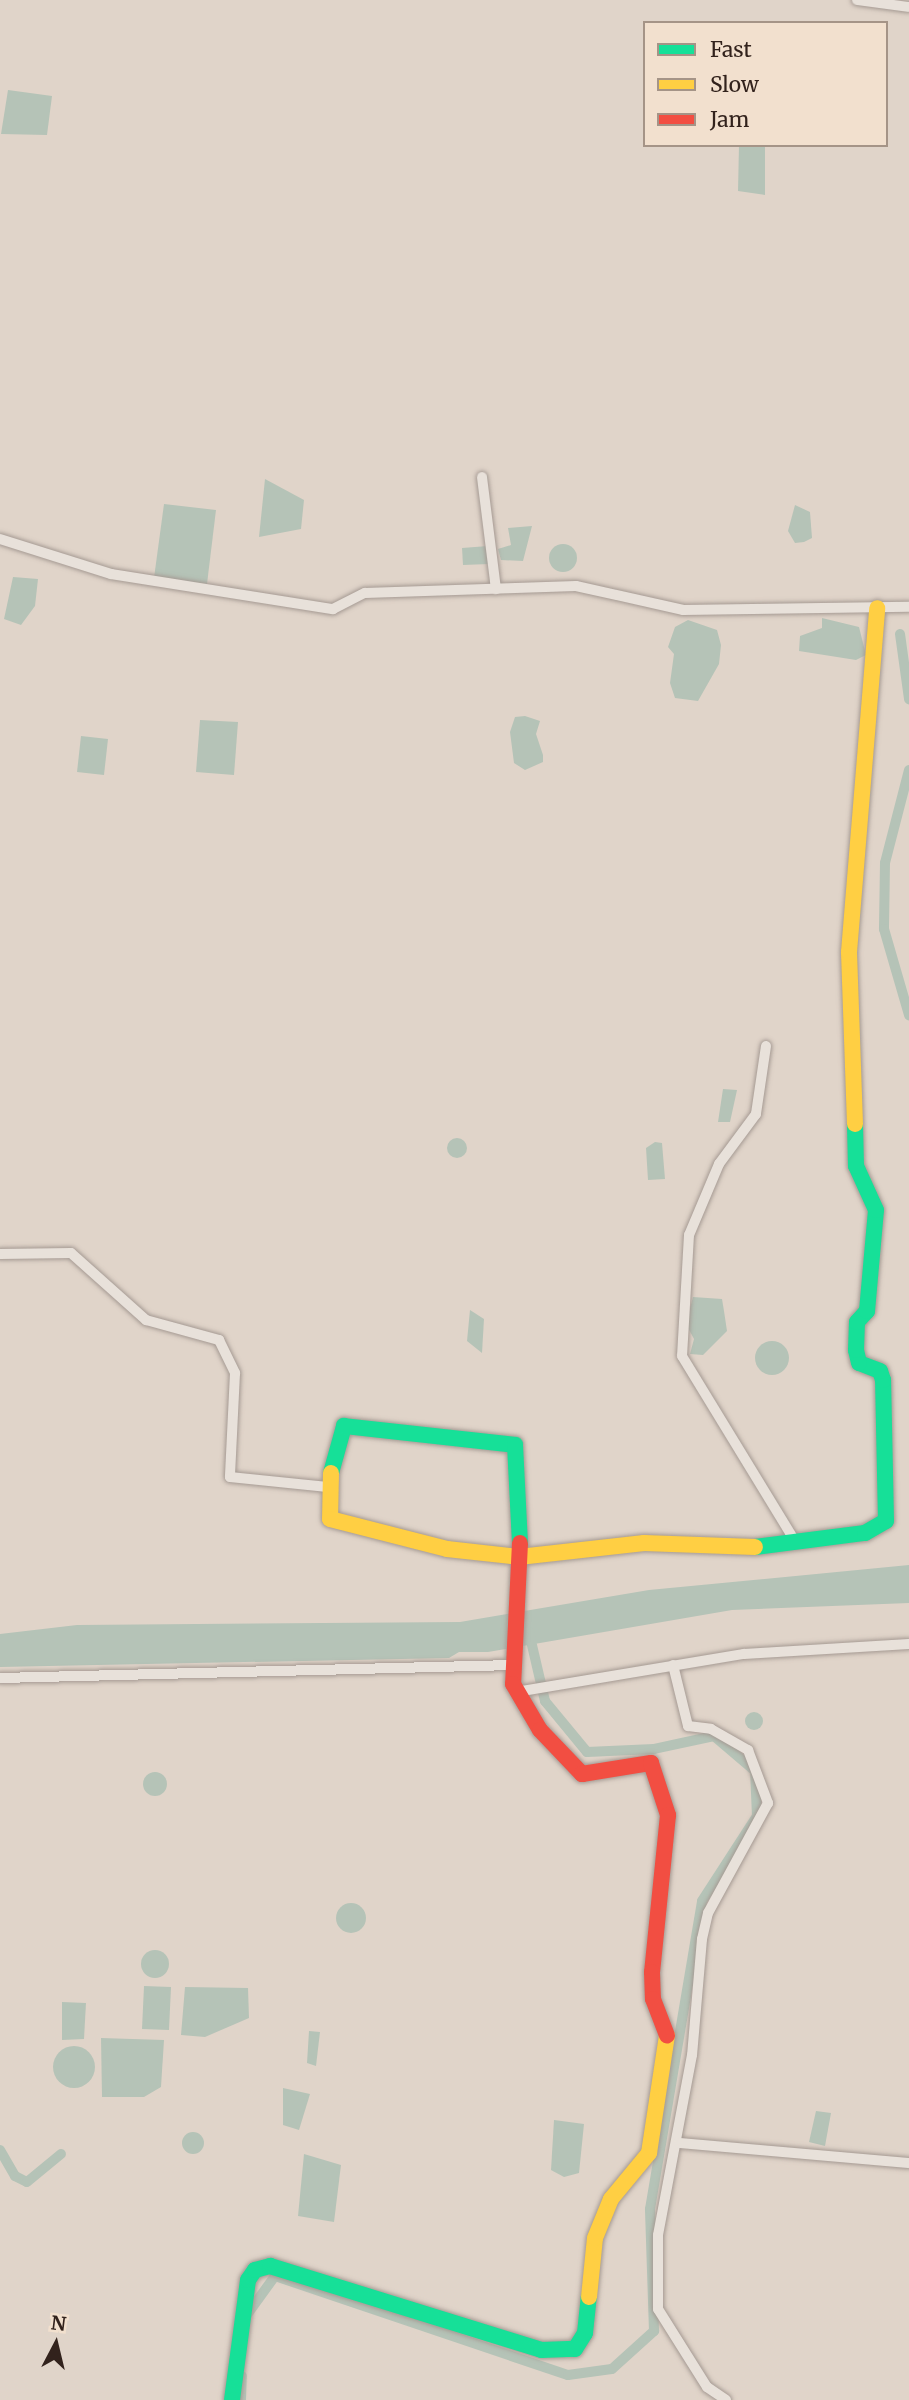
<!DOCTYPE html>
<style>
body{margin:0}
#map{position:relative;width:909px;height:2400px;overflow:hidden;background:#e0d4c9;font-family:Merriweather,serif}
div>[style]{position:absolute}
.water>*{inset:0;background:#b5c3b7}
.round{border-radius:50%}
.canal>*{height:10px;margin:-5px;padding:0 5px;transform-origin:5px;border-radius:5px;background:#b5c3b7}
.roads{filter:drop-shadow(0 0 2px #a59a93) drop-shadow(0 0 2px #a59a93)}
.street>*{height:10px;margin:-5px;padding:0 5px;transform-origin:5px;border-radius:5px;background:#e8e1da}
.fast>*{height:16px;margin:-8px;padding:0 8px;transform-origin:8px;border-radius:8px;background:#16e098}
.slow>*{height:16px;margin:-8px;padding:0 8px;transform-origin:8px;border-radius:8px;background:#ffcf43}
.jam>*{height:16px;margin:-8px;padding:0 8px;transform-origin:8px;border-radius:8px;background:#f24e42}
span{translate:-50% -50%;white-space:nowrap;text-align:center;line-height:1.15;-webkit-text-stroke:5px #f2e0ce;paint-order:stroke}
.legend{position:absolute;left:643px;top:21px;width:245px;height:126px;box-sizing:border-box;background:#f2e0ce;border:2px solid #a59487;margin:0;padding:9px 12px;list-style:none;font-size:21px;color:#32221c}
.legend li{display:flex;align-items:center;gap:14px;height:35px}
.legend b{width:35px;border:2px solid #a59487}
.north{position:absolute;left:21px;top:2309px;width:70px;height:70px;-webkit-text-stroke:5px #f2e0ce;paint-order:stroke;rotate:7deg;font-size:19px;font-weight:700;line-height:28px;text-align:center;color:#32221c}
.north::after{content:'';display:block;margin:auto;width:24px;height:32px;background:#32221c;clip-path:polygon(50% 0,100% 100%,50% 72%,0 100%)}
</style>
<div id="map">
<div class="water">
<div style="clip-path:polygon(8px 90px,52px 96px,47px 135px,1px 134px)"></div>
<div style="clip-path:polygon(739px 145px,765px 145px,765px 195px,738px 191px)"></div>
<div style="clip-path:polygon(265px 479px,304px 500px,301px 529px,259px 537px)"></div>
<div style="clip-path:polygon(164px 504px,216px 510px,207px 584px,154px 578px)"></div>
<div style="clip-path:polygon(795px 505px,810px 512px,812px 538px,804px 542px,795px 543px,788px 531px)"></div>
<div style="clip-path:polygon(532px 526px,523px 561px,501px 560px,498px 549px,511px 545px,508px 528px)"></div>
<div class="round" style="left:549px;top:544px;width:28px;height:28px"></div>
<div style="clip-path:polygon(488px 546px,489px 564px,463px 565px,462px 548px)"></div>
<div style="clip-path:polygon(13px 577px,38px 579px,35px 606px,21px 625px,4px 619px)"></div>
<div style="clip-path:polygon(822px 618px,859px 627px,866px 655px,856px 660px,799px 651px,800px 636px,822px 628px)"></div>
<div style="clip-path:polygon(688px 620px,717px 630px,721px 645px,719px 664px,698px 701px,675px 698px,670px 683px,674px 654px,668px 647px,675px 627px)"></div>
<div style="clip-path:polygon(525px 716px,540px 721px,536px 734px,543px 755px,543px 762px,525px 770px,514px 763px,510px 732px,515px 717px)"></div>
<div style="clip-path:polygon(200px 720px,238px 722px,234px 775px,196px 772px)"></div>
<div style="clip-path:polygon(81px 736px,108px 739px,104px 775px,77px 772px)"></div>
<div style="clip-path:polygon(723px 1089px,737px 1090px,730px 1122px,718px 1122px)"></div>
<div class="round" style="left:447px;top:1138px;width:20px;height:20px"></div>
<div style="clip-path:polygon(655px 1142px,662px 1143px,665px 1179px,648px 1180px,646px 1148px)"></div>
<div style="clip-path:polygon(693px 1297px,722px 1299px,724px 1311px,727px 1331px,703px 1355px,690px 1354px,694px 1339px,686px 1324px)"></div>
<div style="clip-path:polygon(470px 1310px,484px 1319px,482px 1353px,467px 1341px)"></div>
<div class="round" style="left:755px;top:1341px;width:34px;height:34px"></div>
<div style="clip-path:polygon(909px 1565px,909px 1603px,732px 1610px,488px 1652px,459px 1652px,449px 1658px,0 1667px,0 1634px,77px 1625px,460px 1622px,649px 1590px)"></div>
<div class="round" style="left:745px;top:1712px;width:18px;height:18px"></div>
<div class="round" style="left:143px;top:1772px;width:24px;height:24px"></div>
<div class="round" style="left:336px;top:1903px;width:30px;height:30px"></div>
<div class="round" style="left:141px;top:1950px;width:28px;height:28px"></div>
<div style="clip-path:polygon(144px 1986px,171px 1987px,169px 2030px,142px 2029px)"></div>
<div style="clip-path:polygon(185px 1987px,248px 1988px,249px 2018px,205px 2037px,181px 2035px)"></div>
<div style="clip-path:polygon(62px 2002px,86px 2003px,84px 2039px,62px 2040px)"></div>
<div style="clip-path:polygon(309px 2031px,320px 2032px,316px 2066px,307px 2063px)"></div>
<div style="clip-path:polygon(101px 2038px,164px 2040px,161px 2087px,144px 2097px,102px 2097px)"></div>
<div class="round" style="left:53px;top:2046px;width:42px;height:42px"></div>
<div style="clip-path:polygon(283px 2088px,310px 2094px,299px 2130px,283px 2125px)"></div>
<div style="clip-path:polygon(816px 2111px,831px 2113px,825px 2146px,809px 2142px)"></div>
<div style="clip-path:polygon(554px 2120px,584px 2124px,579px 2173px,564px 2177px,551px 2170px)"></div>
<div class="round" style="left:182px;top:2132px;width:22px;height:22px"></div>
<div style="clip-path:polygon(304px 2154px,341px 2165px,334px 2222px,298px 2216px)"></div>
</div>
<div class="canal">
<div style="left:900px;top:634px;width:66px;rotate:82.1deg"></div>
<div style="left:909px;top:770px;width:96px;rotate:104.5deg"></div>
<div style="left:885px;top:863px;width:66px;rotate:90.9deg"></div>
<div style="left:884px;top:929px;width:90px;rotate:73.8deg"></div>
<div style="left:0;top:2150px;width:30px;rotate:60deg"></div>
<div style="left:15px;top:2176px;width:13px;rotate:27deg"></div>
<div style="left:27px;top:2182px;width:44px;rotate:-39.5deg"></div>
<div style="left:246px;top:2316px;width:49px;rotate:-54.1deg"></div>
<div style="left:275px;top:2276px;width:309px;rotate:18.7deg"></div>
<div style="left:568px;top:2375px;width:44px;rotate:-7.8deg"></div>
<div style="left:612px;top:2369px;width:57px;rotate:-42.1deg"></div>
<div style="left:654px;top:2331px;width:122px;rotate:-91.9deg"></div>
<div style="left:650px;top:2209px;width:312px;rotate:-80.4deg"></div>
<div style="left:702px;top:1901px;width:101px;rotate:-57.1deg"></div>
<div style="left:757px;top:1816px;width:45px;rotate:-92.5deg"></div>
<div style="left:755px;top:1771px;width:54px;rotate:-139.5deg"></div>
<div style="left:714px;top:1736px;width:61px;rotate:167.8deg"></div>
<div style="left:654px;top:1749px;width:67px;rotate:177.4deg"></div>
<div style="left:587px;top:1752px;width:66px;rotate:-129.5deg"></div>
<div style="left:545px;top:1701px;width:71px;rotate:-103.1deg"></div>
<div style="left:241px;top:2400px;width:24px;rotate:-88deg"></div>
</div>
<div class="roads">
<div class="street">
<div style="left:857px;top:0;width:52px;rotate:7.7deg"></div>
<div style="left:482px;top:477px;width:113px;rotate:82.9deg"></div>
<div style="left:0;top:539px;width:116px;rotate:17.5deg"></div>
<div style="left:111px;top:574px;width:225px;rotate:9deg"></div>
<div style="left:333px;top:609px;width:36px;rotate:-27deg"></div>
<div style="left:365px;top:593px;width:211px;rotate:-1.9deg"></div>
<div style="left:576px;top:586px;width:110px;rotate:12.6deg"></div>
<div style="left:683px;top:610px;width:226px;rotate:-0.8deg"></div>
<div style="left:766px;top:1046px;width:69px;rotate:98.4deg"></div>
<div style="left:756px;top:1114px;width:62px;rotate:126.5deg"></div>
<div style="left:719px;top:1164px;width:77px;rotate:112.9deg"></div>
<div style="left:689px;top:1235px;width:121px;rotate:93.3deg"></div>
<div style="left:682px;top:1356px;width:217px;rotate:58.6deg"></div>
<div style="left:0;top:1254px;width:71px;rotate:-0.8deg"></div>
<div style="left:71px;top:1253px;width:101px;rotate:41.8deg"></div>
<div style="left:146px;top:1320px;width:76px;rotate:15.3deg"></div>
<div style="left:219px;top:1340px;width:37px;rotate:64deg"></div>
<div style="left:235px;top:1373px;width:104px;rotate:92.8deg"></div>
<div style="left:230px;top:1477px;width:98px;rotate:5.9deg"></div>
<div style="left:673px;top:1665px;width:63px;rotate:76.2deg"></div>
<div style="left:688px;top:1726px;width:23px;rotate:7deg"></div>
<div style="left:711px;top:1729px;width:43px;rotate:29.6deg"></div>
<div style="left:748px;top:1750px;width:57px;rotate:69.3deg"></div>
<div style="left:768px;top:1803px;width:125px;rotate:118.6deg"></div>
<div style="left:708px;top:1913px;width:27px;rotate:103deg"></div>
<div style="left:702px;top:1939px;width:116px;rotate:94.9deg"></div>
<div style="left:692px;top:2055px;width:183px;rotate:100.7deg"></div>
<div style="left:658px;top:2235px;width:74px;rotate:90deg"></div>
<div style="left:658px;top:2309px;width:92px;rotate:57.9deg"></div>
<div style="left:707px;top:2387px;width:23px;rotate:34deg"></div>
<div style="left:0;top:1678px;width:513px;rotate:-1.45deg"></div>
<div style="left:522px;top:1691px;width:225px;rotate:-9.5deg"></div>
<div style="left:744px;top:1654px;width:165px;rotate:-3.5deg"></div>
<div style="left:679px;top:2143px;width:231px;rotate:5deg"></div>
</div>
<div class="fast">
<div style="left:331px;top:1473px;width:49px;rotate:-74.5deg"></div>
<div style="left:344px;top:1426px;width:172px;rotate:6.3deg"></div>
<div style="left:515px;top:1445px;width:98px;rotate:87.1deg"></div>
<div style="left:755px;top:1547px;width:111px;rotate:-7.3deg"></div>
<div style="left:865px;top:1533px;width:24px;rotate:-30deg"></div>
<div style="left:886px;top:1521px;width:141px;rotate:-91.2deg"></div>
<div style="left:883px;top:1380px;width:9px;rotate:-108deg"></div>
<div style="left:880px;top:1371px;width:22px;rotate:-159deg"></div>
<div style="left:859px;top:1363px;width:13px;rotate:-103deg"></div>
<div style="left:856px;top:1350px;width:28px;rotate:-88deg"></div>
<div style="left:857px;top:1322px;width:15px;rotate:-48deg"></div>
<div style="left:867px;top:1311px;width:101px;rotate:-84.9deg"></div>
<div style="left:876px;top:1210px;width:48px;rotate:-114.4deg"></div>
<div style="left:856px;top:1166px;width:42px;rotate:-91.4deg"></div>
<div style="left:232px;top:2400px;width:121px;rotate:-82.4deg"></div>
<div style="left:248px;top:2280px;width:12px;rotate:-55deg"></div>
<div style="left:255px;top:2270px;width:16px;rotate:-15deg"></div>
<div style="left:270px;top:2266px;width:284px;rotate:17.2deg"></div>
<div style="left:541px;top:2350px;width:34px;rotate:-2deg"></div>
<div style="left:575px;top:2349px;width:19px;rotate:-58deg"></div>
<div style="left:585px;top:2333px;width:36px;rotate:-84deg"></div>
</div>
<div class="slow">
<div style="left:855px;top:1124px;width:172px;rotate:-92deg"></div>
<div style="left:849px;top:952px;width:345px;rotate:-85.3deg"></div>
<div style="left:331px;top:1473px;width:46px;rotate:91.2deg"></div>
<div style="left:330px;top:1519px;width:121px;rotate:14.4deg"></div>
<div style="left:447px;top:1549px;width:72px;rotate:6.3deg"></div>
<div style="left:519px;top:1557px;width:126px;rotate:-6.4deg"></div>
<div style="left:644px;top:1543px;width:111px;rotate:2.1deg"></div>
<div style="left:589px;top:2297px;width:59px;rotate:-84.2deg"></div>
<div style="left:595px;top:2238px;width:42px;rotate:-67.7deg"></div>
<div style="left:611px;top:2199px;width:60px;rotate:-50.4deg"></div>
<div style="left:649px;top:2153px;width:119px;rotate:-81.3deg"></div>
</div>
<div class="jam">
<div style="left:520px;top:1543px;width:141px;rotate:92.8deg"></div>
<div style="left:513px;top:1684px;width:53px;rotate:59.6deg"></div>
<div style="left:540px;top:1730px;width:61px;rotate:46.3deg"></div>
<div style="left:582px;top:1774px;width:70px;rotate:-9.1deg"></div>
<div style="left:651px;top:1763px;width:55px;rotate:71.9deg"></div>
<div style="left:668px;top:1815px;width:158px;rotate:95.8deg"></div>
<div style="left:652px;top:1972px;width:27px;rotate:88deg"></div>
<div style="left:653px;top:1999px;width:39px;rotate:69deg"></div>
</div>
</div>
<ul class="legend">
<li><b style="height:9px;background:#16e098"></b>Fast</li>
<li><b style="height:9px;background:#ffcf43"></b>Slow</li>
<li><b style="height:9px;background:#f24e42"></b>Jam</li>
</ul>
<div class="north">N</div>
</div>
